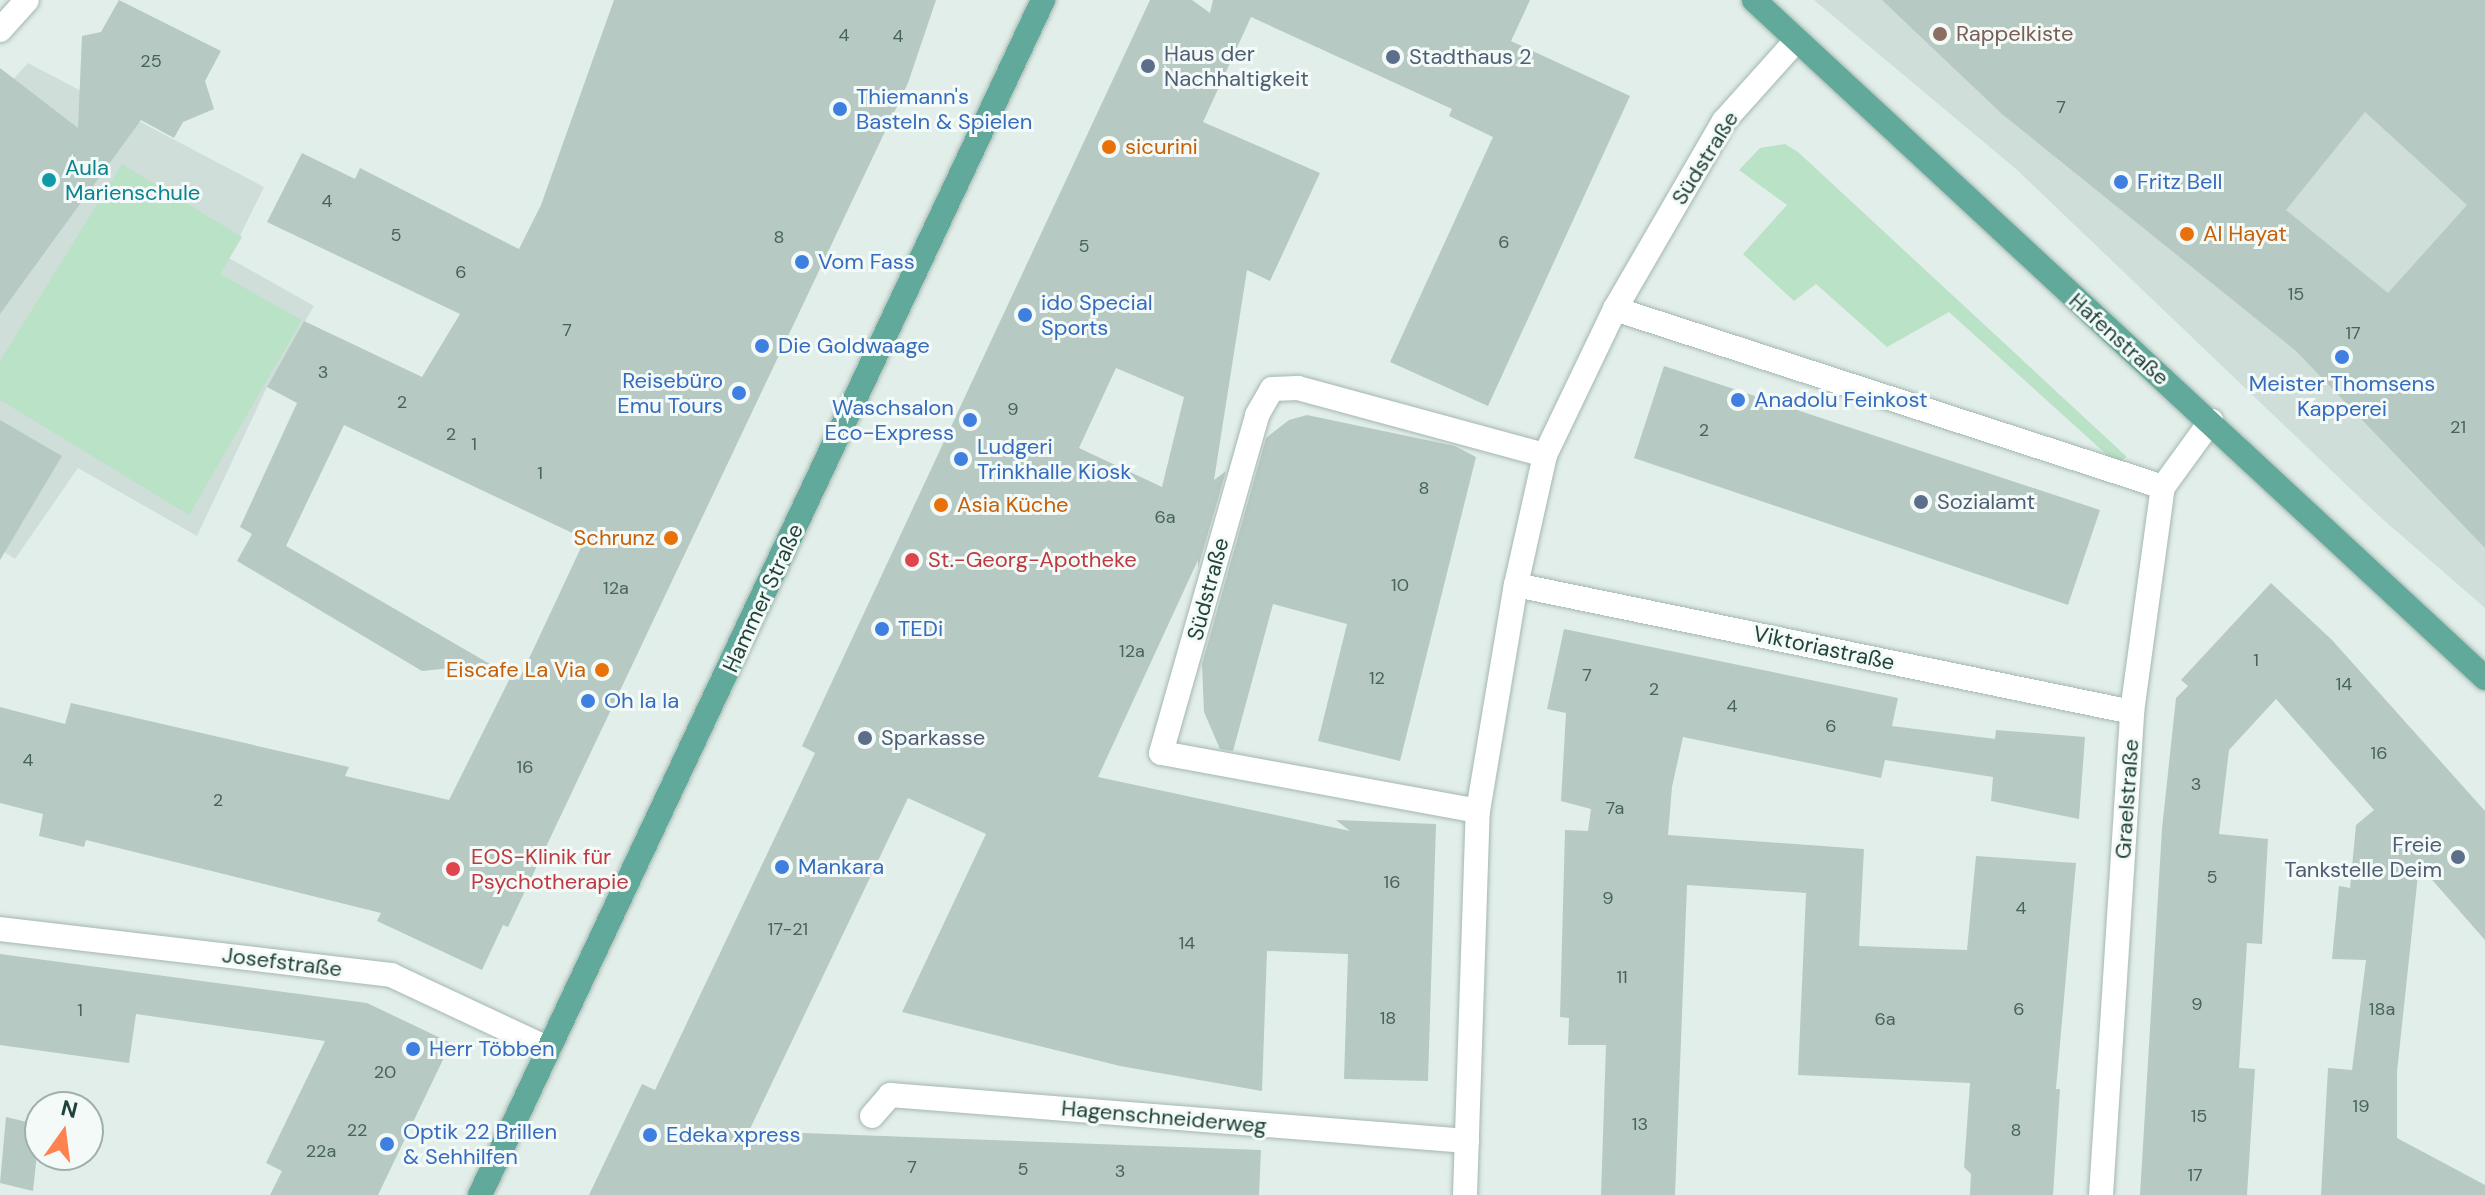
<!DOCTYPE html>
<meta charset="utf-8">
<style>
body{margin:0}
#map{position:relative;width:2485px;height:1195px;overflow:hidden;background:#e2eee9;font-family:"DM Sans",sans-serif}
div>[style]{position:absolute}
.built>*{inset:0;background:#d0ded9}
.green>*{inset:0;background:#b9e2c6}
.building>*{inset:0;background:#b7c9c3}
.roads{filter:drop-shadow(0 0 2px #a4b7b1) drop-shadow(0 0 2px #a4b7b1)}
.minor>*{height:24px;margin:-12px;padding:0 12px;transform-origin:12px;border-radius:12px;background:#fff}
.major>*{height:24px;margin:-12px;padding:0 12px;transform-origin:12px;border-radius:12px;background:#61a99a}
.dots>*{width:22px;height:22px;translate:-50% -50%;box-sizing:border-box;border:4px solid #f3faf7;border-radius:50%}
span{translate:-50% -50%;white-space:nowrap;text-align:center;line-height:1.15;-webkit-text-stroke:6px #f3faf7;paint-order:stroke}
.number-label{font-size:18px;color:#46645c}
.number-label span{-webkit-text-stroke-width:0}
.education-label{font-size:22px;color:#785e54}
.left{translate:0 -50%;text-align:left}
.service-label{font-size:22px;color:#4e5e75}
.right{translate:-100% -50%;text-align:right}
.shop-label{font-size:22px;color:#366cbe}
.food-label{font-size:22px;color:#c56008}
.street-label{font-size:22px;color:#20423a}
.culture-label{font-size:22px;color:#0d838f}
.health-label{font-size:22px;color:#be3a42}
.north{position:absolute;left:24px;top:1091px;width:80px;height:80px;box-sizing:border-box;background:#f3faf7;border:2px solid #9fb0ab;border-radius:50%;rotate:14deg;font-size:22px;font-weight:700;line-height:32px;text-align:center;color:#20423a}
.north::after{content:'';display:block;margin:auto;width:28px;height:36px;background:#ff834f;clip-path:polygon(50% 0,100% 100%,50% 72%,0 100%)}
</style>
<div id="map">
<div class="built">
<div style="clip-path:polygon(1814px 0,2485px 0,2485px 608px,2379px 516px,2016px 169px)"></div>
<div style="clip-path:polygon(28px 63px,264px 187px,229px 258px,314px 306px,267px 387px,197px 536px,78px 468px,15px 559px,0 549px,0 94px)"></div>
</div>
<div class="green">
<div style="clip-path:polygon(1785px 144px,1798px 152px,2127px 457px,2116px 463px,1949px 312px,1887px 347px,1816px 284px,1794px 301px,1743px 254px,1787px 205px,1739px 170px,1760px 148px)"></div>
<div style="clip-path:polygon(122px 164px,242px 237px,220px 274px,302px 320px,189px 515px,0 400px,0 361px)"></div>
</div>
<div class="building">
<div style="clip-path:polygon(119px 0,221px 51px,205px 81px,214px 109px,183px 122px,174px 138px,141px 120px,0 314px,0 68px,78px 128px,82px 36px,101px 32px)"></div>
<div style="clip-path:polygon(614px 0,936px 0,908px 83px,508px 927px,503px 925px,482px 970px,377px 921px,381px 913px,86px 840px,84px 847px,39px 836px,43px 814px,0 803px,0 707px,65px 724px,71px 703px,349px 767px,345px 776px,449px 800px,511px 676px,519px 680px,585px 539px,344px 425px,286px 546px,490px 664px,422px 671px,237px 561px,252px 534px,240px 527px,297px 403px,267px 387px,304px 321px,422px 377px,460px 314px,267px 222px,302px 153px,355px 179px,360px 168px,519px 249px,541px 205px)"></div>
<div style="clip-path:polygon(evenodd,1150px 0,1192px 0,1210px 13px,1213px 0,1530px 0,1511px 41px,1630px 96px,1488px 406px,1390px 362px,1493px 137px,1449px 116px,1452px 109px,1251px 17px,1203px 122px,1320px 173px,1270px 281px,1247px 270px,1214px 480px,1226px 471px,1198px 568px,1198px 560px,1098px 777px,1350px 831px,1336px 820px,1436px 824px,1428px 1081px,1344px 1079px,1348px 954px,1267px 951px,1262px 1091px,1120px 1066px,902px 1012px,986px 834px,908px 798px,749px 1131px,1261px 1150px,1259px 1195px,589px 1195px,642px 1084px,655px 1090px,815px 753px,802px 746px,1150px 0,1116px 368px,1184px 397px,1162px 487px,1079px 448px,1116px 368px)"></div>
<div style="clip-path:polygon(evenodd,1882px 0,2485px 0,2485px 548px,2296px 351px,2002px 114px,1882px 0,2365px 112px,2467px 205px,2388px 293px,2286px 210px,2365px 112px)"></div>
<div style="clip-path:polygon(1664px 366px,2100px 510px,2068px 605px,1634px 458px)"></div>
<div style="clip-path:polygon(1307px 415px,1455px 446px,1476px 457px,1400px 761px,1318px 741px,1347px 624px,1273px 604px,1233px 751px,1220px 749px,1204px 712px,1202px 664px,1266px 438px,1289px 420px)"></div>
<div style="clip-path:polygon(0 420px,62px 456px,0 560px)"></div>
<div style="clip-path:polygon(2271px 583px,2332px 640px,2485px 811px,2485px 940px,2419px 865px,2397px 1072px,2397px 1138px,2485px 1185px,2485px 1195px,2321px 1195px,2328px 1068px,2352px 1070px,2366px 960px,2332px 959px,2339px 886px,2350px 888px,2356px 825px,2374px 810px,2276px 699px,2229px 750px,2219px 834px,2268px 839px,2262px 944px,2247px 943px,2239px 1068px,2255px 1069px,2247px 1195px,2140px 1195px,2162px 829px,2176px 698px,2188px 686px,2181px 680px)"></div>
<div style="clip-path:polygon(1564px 629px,1898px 698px,1892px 726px,1995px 739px,1996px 730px,2085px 737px,2079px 819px,1991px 801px,1993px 777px,1885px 760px,1881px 778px,1683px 737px,1672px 787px,1668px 835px,1864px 849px,1859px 946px,1967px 950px,1976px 856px,2076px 863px,2056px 1089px,2060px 1089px,2053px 1195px,1970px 1195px,1971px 1174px,1964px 1167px,1970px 1083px,1798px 1075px,1806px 893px,1687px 885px,1675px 1195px,1601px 1195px,1606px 1045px,1568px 1045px,1569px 1018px,1560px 1017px,1565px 830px,1588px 831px,1591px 809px,1561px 801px,1566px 713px,1547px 709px)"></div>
<div style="clip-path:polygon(0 954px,367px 1003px,451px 1043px,378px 1195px,270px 1195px,282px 1171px,266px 1163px,325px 1041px,136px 1014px,129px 1063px,0 1045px)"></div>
<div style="clip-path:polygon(6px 1117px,40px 1125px,33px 1191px,0 1183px)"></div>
</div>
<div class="roads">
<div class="minor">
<div style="left:0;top:30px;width:40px;rotate:-48deg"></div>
<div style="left:1615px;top:309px;width:576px;rotate:17.99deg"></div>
<div style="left:1516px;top:585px;width:629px;rotate:11.65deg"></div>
<div style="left:1478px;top:811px;width:322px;rotate:-169.6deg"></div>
<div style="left:1161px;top:753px;width:351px;rotate:-74.1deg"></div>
<div style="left:1257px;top:415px;width:30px;rotate:-60deg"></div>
<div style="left:1272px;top:389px;width:26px;rotate:-2deg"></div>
<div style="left:1298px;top:388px;width:256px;rotate:15.2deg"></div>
<div style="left:0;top:929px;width:394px;rotate:6.7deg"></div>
<div style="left:391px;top:975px;width:174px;rotate:25.1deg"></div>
<div style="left:872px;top:1116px;width:28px;rotate:-49deg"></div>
<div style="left:890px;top:1095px;width:579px;rotate:4.56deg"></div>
<div style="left:1465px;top:1195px;width:384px;rotate:-88.1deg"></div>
<div style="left:1478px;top:811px;width:229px;rotate:-80.5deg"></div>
<div style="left:1516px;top:585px;width:133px;rotate:-77.4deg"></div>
<div style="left:1545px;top:455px;width:162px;rotate:-64.4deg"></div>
<div style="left:1615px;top:309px;width:217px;rotate:-59.9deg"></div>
<div style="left:1724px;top:121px;width:105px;rotate:-48.1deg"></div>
<div style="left:2101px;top:1195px;width:484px;rotate:-86.3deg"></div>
<div style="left:2132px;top:712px;width:227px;rotate:-82.2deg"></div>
<div style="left:2163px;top:487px;width:82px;rotate:-54deg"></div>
</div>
<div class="major">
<div style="left:1754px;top:0;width:997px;rotate:42.85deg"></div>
<div style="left:480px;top:1195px;width:1321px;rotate:-64.77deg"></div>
</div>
</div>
<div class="dots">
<div style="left:1940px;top:34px;background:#8d6e63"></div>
<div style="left:1393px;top:57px;background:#5c6f8a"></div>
<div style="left:1148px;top:66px;background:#5c6f8a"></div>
<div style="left:840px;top:109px;background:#3f7fe0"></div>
<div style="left:1109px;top:147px;background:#e8710a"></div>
<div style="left:49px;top:180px;background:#0f9aa8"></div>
<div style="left:2121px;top:182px;background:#3f7fe0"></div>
<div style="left:2187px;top:234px;background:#e8710a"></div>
<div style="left:802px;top:262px;background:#3f7fe0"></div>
<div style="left:1025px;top:315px;background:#3f7fe0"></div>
<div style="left:762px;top:346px;background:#3f7fe0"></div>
<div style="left:2342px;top:357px;background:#3f7fe0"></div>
<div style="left:739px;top:393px;background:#3f7fe0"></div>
<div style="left:1738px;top:400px;background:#3f7fe0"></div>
<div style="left:970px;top:420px;background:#3f7fe0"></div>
<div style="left:961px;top:459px;background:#3f7fe0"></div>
<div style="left:1921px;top:502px;background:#5c6f8a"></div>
<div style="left:941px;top:505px;background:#e8710a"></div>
<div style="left:671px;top:538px;background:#e8710a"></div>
<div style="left:912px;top:560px;background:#e0444e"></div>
<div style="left:882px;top:629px;background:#3f7fe0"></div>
<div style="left:602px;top:670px;background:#e8710a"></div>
<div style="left:588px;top:701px;background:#3f7fe0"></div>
<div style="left:865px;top:738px;background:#5c6f8a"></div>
<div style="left:2458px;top:857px;background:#5c6f8a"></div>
<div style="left:782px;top:867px;background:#3f7fe0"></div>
<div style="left:453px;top:869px;background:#e0444e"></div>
<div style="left:413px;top:1049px;background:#3f7fe0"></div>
<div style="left:650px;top:1135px;background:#3f7fe0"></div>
<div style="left:387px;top:1144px;background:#3f7fe0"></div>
</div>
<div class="number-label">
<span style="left:844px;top:35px">4</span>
<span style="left:898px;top:36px">4</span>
<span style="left:151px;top:61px">25</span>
<span style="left:2061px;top:107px">7</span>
<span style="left:327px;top:201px">4</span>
<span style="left:396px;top:235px">5</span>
<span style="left:779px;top:237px">8</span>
<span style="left:1504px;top:242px">6</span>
<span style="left:1084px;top:246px">5</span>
<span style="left:461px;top:272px">6</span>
<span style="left:2296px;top:294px">15</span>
<span style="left:567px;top:330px">7</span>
<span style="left:2353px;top:333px">17</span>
<span style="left:323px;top:372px">3</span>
<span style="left:402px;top:402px">2</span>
<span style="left:1013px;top:409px">9</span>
<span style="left:2458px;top:427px">21</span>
<span style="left:1704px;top:430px">2</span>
<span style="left:451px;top:434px">2</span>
<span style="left:474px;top:444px">1</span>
<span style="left:540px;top:473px">1</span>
<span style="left:1424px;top:488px">8</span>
<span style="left:1165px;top:517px">6a</span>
<span style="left:1400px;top:585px">10</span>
<span style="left:616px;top:588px">12a</span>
<span style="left:1132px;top:651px">12a</span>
<span style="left:2256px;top:660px">1</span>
<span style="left:1587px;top:675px">7</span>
<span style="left:1377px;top:678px">12</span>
<span style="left:2344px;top:684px">14</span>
<span style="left:1654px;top:689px">2</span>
<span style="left:1732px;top:706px">4</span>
<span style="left:1831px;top:726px">6</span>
<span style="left:2379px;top:753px">16</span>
<span style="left:28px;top:760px">4</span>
<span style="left:525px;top:767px">16</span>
<span style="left:2196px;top:784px">3</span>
<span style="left:218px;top:800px">2</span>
<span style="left:1615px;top:808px">7a</span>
<span style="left:2212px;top:877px">5</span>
<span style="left:1392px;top:882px">16</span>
<span style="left:1608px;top:898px">9</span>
<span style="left:2021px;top:908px">4</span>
<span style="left:788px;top:929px">17-21</span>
<span style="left:1187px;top:943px">14</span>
<span style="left:1622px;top:977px">11</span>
<span style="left:2197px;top:1004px">9</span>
<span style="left:2019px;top:1009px">6</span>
<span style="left:2382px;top:1009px">18a</span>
<span style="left:80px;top:1010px">1</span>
<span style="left:1388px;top:1018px">18</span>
<span style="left:1885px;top:1019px">6a</span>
<span style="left:385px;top:1072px">20</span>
<span style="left:2361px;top:1106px">19</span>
<span style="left:2199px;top:1116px">15</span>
<span style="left:1640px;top:1124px">13</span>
<span style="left:357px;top:1130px">22</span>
<span style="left:2016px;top:1130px">8</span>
<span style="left:321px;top:1151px">22a</span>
<span style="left:912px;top:1167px">7</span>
<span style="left:1023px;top:1169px">5</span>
<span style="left:1120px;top:1171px">3</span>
<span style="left:2195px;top:1175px">17</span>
</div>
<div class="education-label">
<span class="left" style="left:1956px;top:34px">Rappelkiste</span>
</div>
<div class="service-label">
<span class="left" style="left:1164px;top:66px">Haus der<br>Nachhaltigkeit</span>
<span class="left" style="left:1409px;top:57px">Stadthaus 2</span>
<span class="left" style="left:1937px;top:502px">Sozialamt</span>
<span class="left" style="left:881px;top:738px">Sparkasse</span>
<span class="right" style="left:2442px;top:857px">Freie<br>Tankstelle Deim</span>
</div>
<div class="shop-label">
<span class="left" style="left:856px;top:109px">Thiemann's<br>Basteln &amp; Spielen</span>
<span class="left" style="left:2137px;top:182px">Fritz Bell</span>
<span class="left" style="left:818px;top:262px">Vom Fass</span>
<span class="left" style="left:1041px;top:315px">ido Special<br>Sports</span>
<span class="left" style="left:778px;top:346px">Die Goldwaage</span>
<span class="right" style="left:723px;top:393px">Reisebüro<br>Emu Tours</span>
<span style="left:2342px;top:396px">Meister Thomsens<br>Kapperei</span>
<span class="left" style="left:1754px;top:400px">Anadolu Feinkost</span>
<span class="right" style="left:954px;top:420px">Waschsalon<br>Eco-Express</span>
<span class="left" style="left:977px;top:459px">Ludgeri<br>Trinkhalle Kiosk</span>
<span class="left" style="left:898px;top:629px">TEDi</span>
<span class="left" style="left:604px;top:701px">Oh la la</span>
<span class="left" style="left:798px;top:867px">Mankara</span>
<span class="left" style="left:429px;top:1049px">Herr Többen</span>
<span class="left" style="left:403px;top:1144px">Optik 22 Brillen<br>&amp; Sehhilfen</span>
<span class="left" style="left:666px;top:1135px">Edeka xpress</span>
</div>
<div class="food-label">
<span class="left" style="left:1125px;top:147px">sicurini</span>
<span class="left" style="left:2203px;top:234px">Al Hayat</span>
<span class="left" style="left:957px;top:505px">Asia Küche</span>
<span class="right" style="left:655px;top:538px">Schrunz</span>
<span class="right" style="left:586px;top:670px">Eiscafe La Via</span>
</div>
<div class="street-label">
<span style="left:1705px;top:158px;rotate:-58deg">Südstraße</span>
<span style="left:2119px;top:339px;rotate:42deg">Hafenstraße</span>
<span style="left:1208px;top:589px;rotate:-75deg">Südstraße</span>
<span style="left:763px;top:598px;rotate:-65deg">Hammer Straße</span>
<span style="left:1824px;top:648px;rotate:12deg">Viktoriastraße</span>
<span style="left:2127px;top:799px;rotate:-86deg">Graelstraße</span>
<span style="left:282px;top:962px;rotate:7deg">Josefstraße</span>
<span style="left:1164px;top:1117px;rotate:5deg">Hagenschneiderweg</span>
</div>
<div class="culture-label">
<span class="left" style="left:65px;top:180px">Aula<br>Marienschule</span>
</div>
<div class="health-label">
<span class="left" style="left:928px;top:560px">St.-Georg-Apotheke</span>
<span class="left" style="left:471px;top:869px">EOS-Klinik für<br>Psychotherapie</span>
</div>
<div class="north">N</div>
</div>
